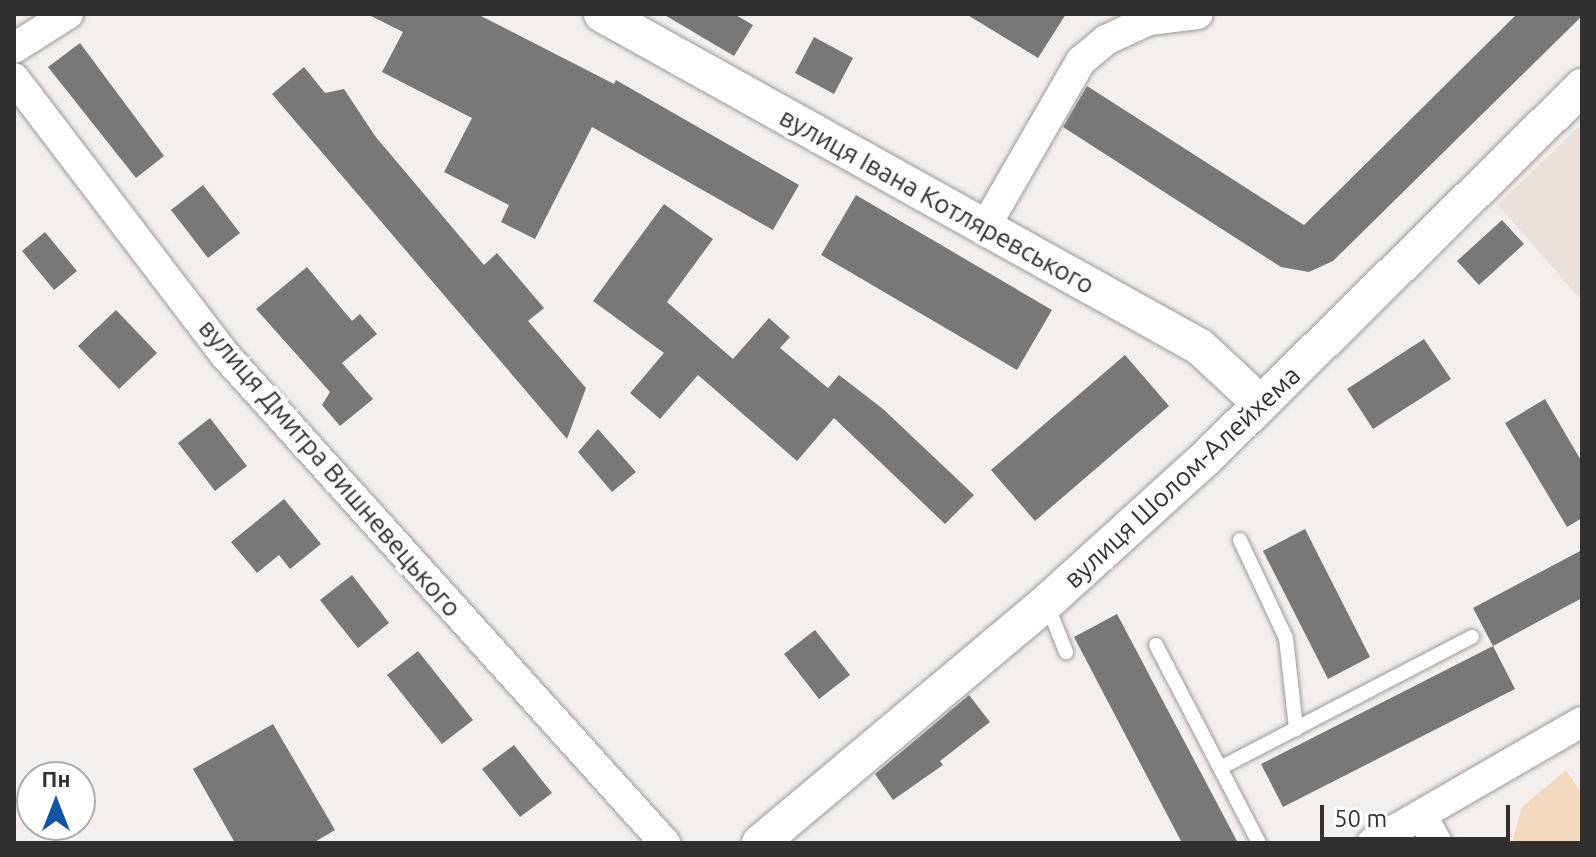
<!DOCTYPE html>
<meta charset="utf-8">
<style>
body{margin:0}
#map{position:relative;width:1596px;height:857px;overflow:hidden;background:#f2efed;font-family:Ubuntu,sans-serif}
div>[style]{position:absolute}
.built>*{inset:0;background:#e9e1da}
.green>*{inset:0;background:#f2d8bc}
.building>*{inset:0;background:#7a7876}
.roads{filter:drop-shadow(0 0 2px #9b9996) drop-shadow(0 0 2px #9b9996)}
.service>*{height:14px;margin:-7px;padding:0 7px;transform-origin:7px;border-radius:7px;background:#fff}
.minor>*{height:30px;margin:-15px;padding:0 15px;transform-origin:15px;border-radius:15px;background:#fff}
.tertiary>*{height:36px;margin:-18px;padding:0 18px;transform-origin:18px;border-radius:18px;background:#fff}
span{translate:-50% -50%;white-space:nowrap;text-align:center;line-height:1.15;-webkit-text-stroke:8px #fff;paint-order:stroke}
.street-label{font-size:26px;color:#31302f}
.frame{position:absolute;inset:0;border:16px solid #31302f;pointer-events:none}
.north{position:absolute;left:16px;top:761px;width:80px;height:80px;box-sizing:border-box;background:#fff;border:2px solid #adacac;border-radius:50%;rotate:0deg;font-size:22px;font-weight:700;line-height:32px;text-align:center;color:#31302f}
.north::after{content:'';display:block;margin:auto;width:28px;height:36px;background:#1054a4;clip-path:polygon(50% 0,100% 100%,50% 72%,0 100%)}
.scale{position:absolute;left:1320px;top:805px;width:190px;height:36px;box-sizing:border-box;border:4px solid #31302f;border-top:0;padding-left:10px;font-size:24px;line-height:28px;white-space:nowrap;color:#31302f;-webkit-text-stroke:6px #fff;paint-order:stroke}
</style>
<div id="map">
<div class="built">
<div style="clip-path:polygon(1582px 123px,1582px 301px,1498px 205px)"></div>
</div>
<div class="green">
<div style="clip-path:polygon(1566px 770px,1582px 794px,1582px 843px,1512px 843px,1522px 807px)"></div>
</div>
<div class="building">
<div style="clip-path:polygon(367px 14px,477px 14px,614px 84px,616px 80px,799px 185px,773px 230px,592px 127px,535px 239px,501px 222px,509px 205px,444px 172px,472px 118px,382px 72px,403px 32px)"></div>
<div style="clip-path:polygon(663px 14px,734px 14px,753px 25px,734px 56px)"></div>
<div style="clip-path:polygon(966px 14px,1066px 14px,1038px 58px)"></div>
<div style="clip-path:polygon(1517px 14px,1582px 16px,1333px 261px,1309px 272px,1281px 267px,1063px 127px,1087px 86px,1304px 225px)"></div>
<div style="clip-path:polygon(814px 37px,853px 58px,834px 94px,795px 73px)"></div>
<div style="clip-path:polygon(80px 43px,164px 156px,136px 178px,48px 67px)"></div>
<div style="clip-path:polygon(304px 67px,325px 93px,344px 89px,375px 136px,484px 265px,497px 253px,544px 308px,528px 321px,586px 388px,567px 439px,272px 94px)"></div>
<div style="clip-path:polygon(203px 185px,240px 233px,208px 258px,171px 210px)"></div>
<div style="clip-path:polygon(856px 195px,1052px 310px,1017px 370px,821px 255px)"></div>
<div style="clip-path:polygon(664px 204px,713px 239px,667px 302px,733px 359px,769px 318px,790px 337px,780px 348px,828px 388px,839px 375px,883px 409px,974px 495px,945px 524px,834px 418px,797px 461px,698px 375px,660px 419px,630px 393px,664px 353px,593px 301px)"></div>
<div style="clip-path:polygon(1502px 220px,1524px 244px,1479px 285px,1457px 261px)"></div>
<div style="clip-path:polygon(45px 232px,77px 271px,54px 290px,22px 251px)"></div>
<div style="clip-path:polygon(307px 267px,352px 321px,360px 314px,377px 334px,342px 363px,373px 399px,340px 426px,322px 405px,330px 392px,256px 309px)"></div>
<div style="clip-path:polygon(116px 310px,157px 353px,119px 389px,78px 346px)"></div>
<div style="clip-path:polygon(1424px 339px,1451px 379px,1373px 429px,1347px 389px)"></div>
<div style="clip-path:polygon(1125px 355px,1169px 406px,1035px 521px,991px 470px)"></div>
<div style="clip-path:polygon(1545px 399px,1582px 462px,1582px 518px,1567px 527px,1505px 423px)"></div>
<div style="clip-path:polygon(210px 418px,247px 466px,215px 491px,178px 443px)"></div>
<div style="clip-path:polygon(598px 429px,636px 472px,612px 492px,578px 452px)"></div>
<div style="clip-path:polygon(284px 499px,321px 544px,290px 569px,279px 555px,257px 573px,231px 542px)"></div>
<div style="clip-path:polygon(1305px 529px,1370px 657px,1328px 679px,1263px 551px)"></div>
<div style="clip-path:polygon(1582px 550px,1582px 598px,1493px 646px,1473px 608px)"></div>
<div style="clip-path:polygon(352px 575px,389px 623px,358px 648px,320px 600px)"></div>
<div style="clip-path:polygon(1117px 614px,1238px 843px,1182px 843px,1074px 637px)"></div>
<div style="clip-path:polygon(815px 630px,850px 675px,819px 699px,784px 654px)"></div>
<div style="clip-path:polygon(1493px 646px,1515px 689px,1283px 807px,1261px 764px)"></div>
<div style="clip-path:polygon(418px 651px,473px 720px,442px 744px,387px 675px)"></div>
<div style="clip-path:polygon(969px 695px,990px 722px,940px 761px,943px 765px,893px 800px,875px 774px)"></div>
<div style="clip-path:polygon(273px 724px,335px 830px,313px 843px,235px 843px,193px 769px)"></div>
<div style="clip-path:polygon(514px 745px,552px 793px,520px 817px,482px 769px)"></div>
</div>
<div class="roads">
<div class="service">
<div style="left:1240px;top:540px;width:108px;rotate:64.9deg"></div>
<div style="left:1286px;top:638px;width:92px;rotate:83.7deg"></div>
<div style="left:1047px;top:604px;width:52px;rotate:68.4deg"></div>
<div style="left:1156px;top:645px;width:223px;rotate:62.5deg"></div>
<div style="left:1220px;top:768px;width:284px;rotate:-27.5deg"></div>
</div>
<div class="minor">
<div style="left:14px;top:48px;width:64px;rotate:-32.2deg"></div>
<div style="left:14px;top:78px;width:350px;rotate:52.7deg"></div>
<div style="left:226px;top:356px;width:656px;rotate:47.97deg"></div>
<div style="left:985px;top:227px;width:192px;rotate:-60deg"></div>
<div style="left:1081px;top:61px;width:33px;rotate:-40deg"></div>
<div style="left:1106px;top:40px;width:47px;rotate:-24.9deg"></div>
<div style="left:1149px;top:20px;width:49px;rotate:-7deg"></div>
<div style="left:1422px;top:816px;width:31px;rotate:61deg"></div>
<div style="left:1372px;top:843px;width:242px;rotate:-30deg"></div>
</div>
<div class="tertiary">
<div style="left:602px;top:14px;width:684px;rotate:29.11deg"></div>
<div style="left:1200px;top:347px;width:82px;rotate:43deg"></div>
<div style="left:760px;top:843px;width:373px;rotate:-40deg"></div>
<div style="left:1046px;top:603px;width:215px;rotate:-42.2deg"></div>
<div style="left:1205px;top:459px;width:530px;rotate:-44.62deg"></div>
</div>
</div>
<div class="street-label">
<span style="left:937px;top:201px;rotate:29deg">вулиця Івана Котляревського</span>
<span style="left:330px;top:468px;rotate:49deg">вулиця Дмитра Вишневецького</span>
<span style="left:1182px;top:477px;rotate:-43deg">вулиця Шолом-Алейхема</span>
</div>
<div class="frame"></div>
<div class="north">Пн</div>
<div class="scale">50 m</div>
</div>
